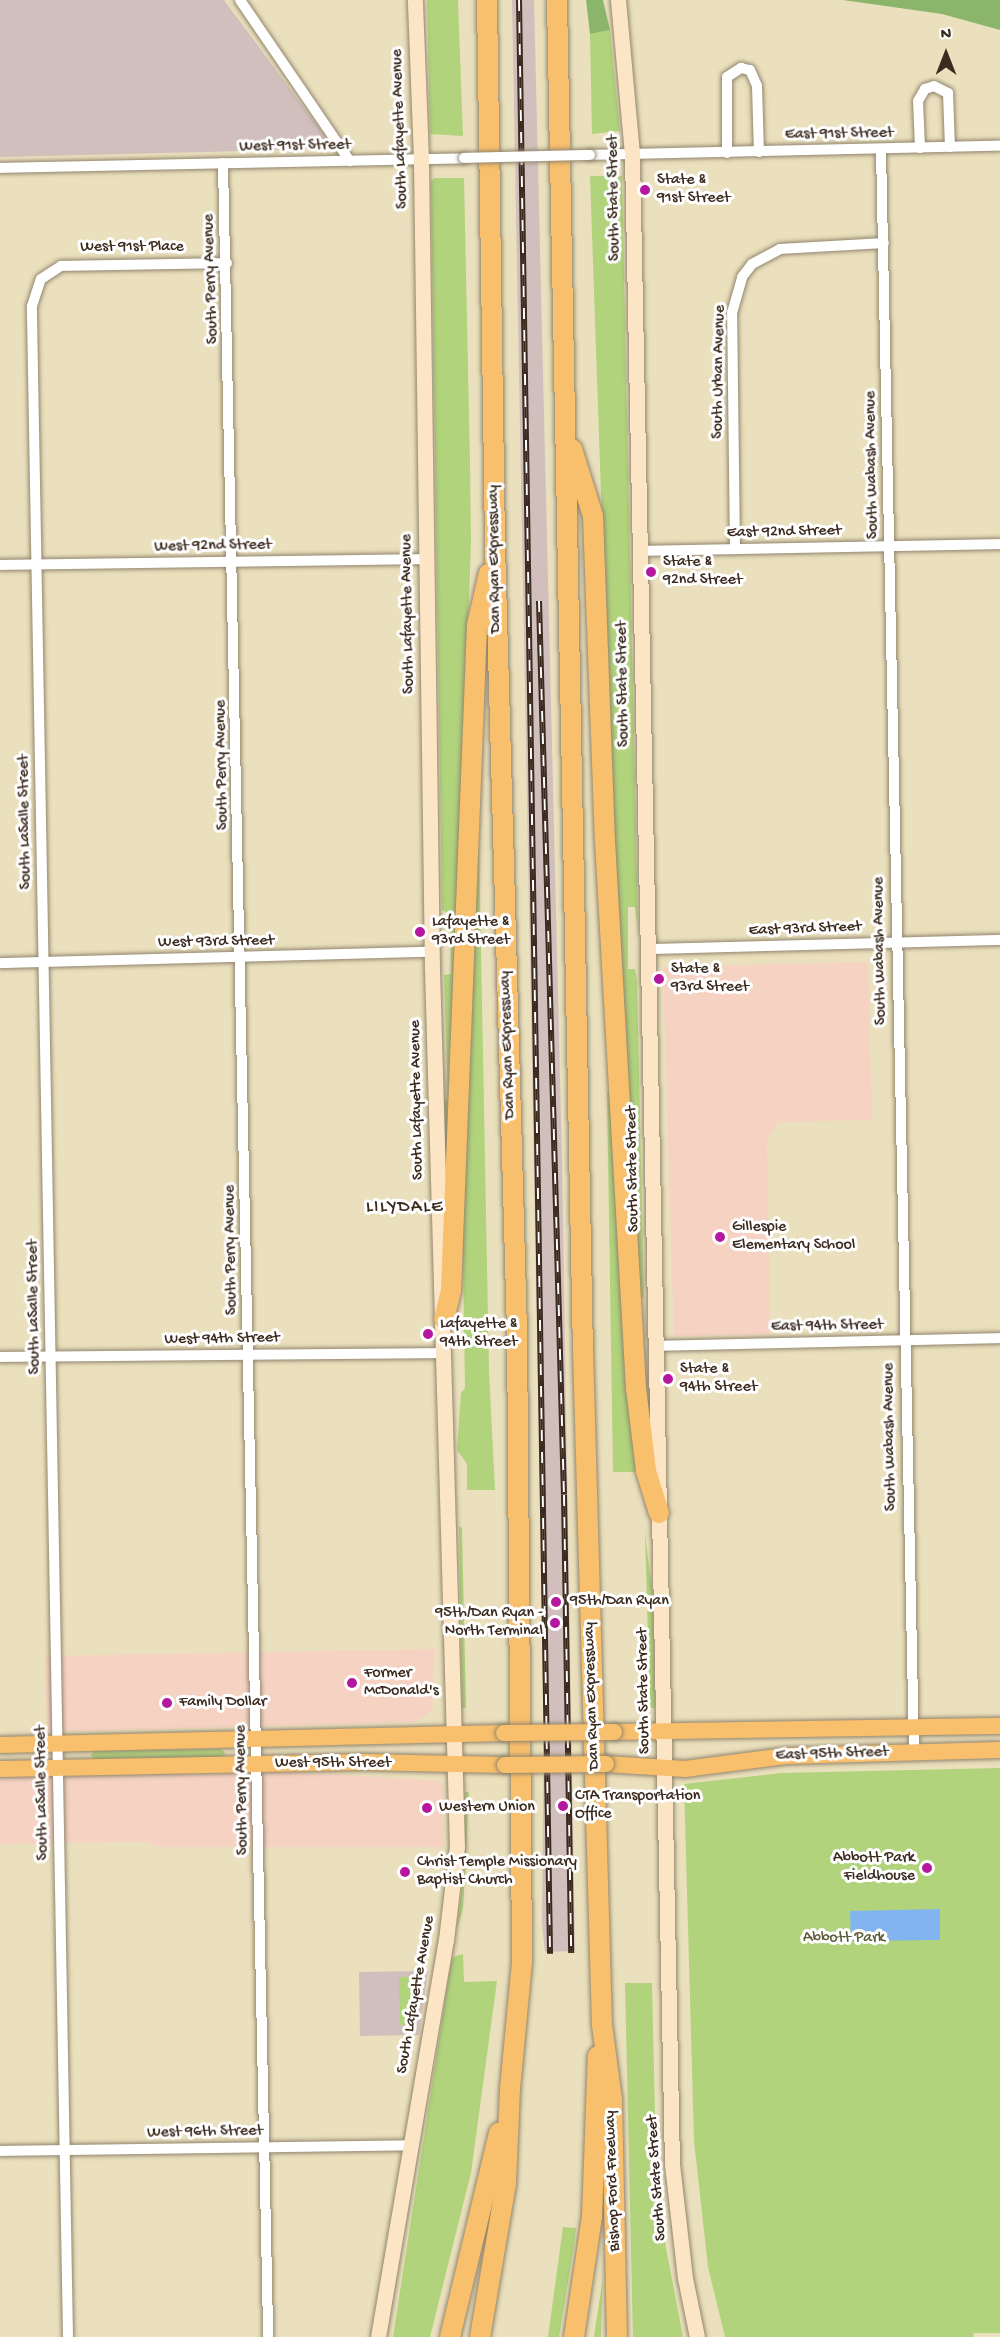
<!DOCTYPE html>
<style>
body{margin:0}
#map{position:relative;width:1000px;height:2337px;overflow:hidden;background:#eae0bd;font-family:"Gochi Hand",sans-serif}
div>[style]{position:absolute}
.built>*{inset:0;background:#f6d2c3}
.industrial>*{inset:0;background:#d1bfbd}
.green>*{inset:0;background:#b0d37c}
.forest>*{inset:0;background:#8cb56c}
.water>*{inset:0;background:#82b5ef}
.roads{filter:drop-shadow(0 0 2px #92856e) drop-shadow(0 0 2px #92856e)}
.street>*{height:10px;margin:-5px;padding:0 5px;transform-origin:5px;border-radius:5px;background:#fff}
.secondary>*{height:15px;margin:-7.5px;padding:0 7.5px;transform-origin:7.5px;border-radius:7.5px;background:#fce5c4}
.primary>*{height:16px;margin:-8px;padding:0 8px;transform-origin:8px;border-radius:8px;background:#f8bf6c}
.highway>*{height:20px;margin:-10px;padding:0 10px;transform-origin:10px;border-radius:10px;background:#f8bf6c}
.rail>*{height:6px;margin-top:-3px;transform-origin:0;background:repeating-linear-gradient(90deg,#fff 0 11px,#3b2a1e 0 22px);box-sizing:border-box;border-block:2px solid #3b2a1e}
.bridges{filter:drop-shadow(0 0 2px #92856e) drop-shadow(0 0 2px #92856e)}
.street-bridge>*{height:10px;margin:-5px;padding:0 5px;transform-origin:5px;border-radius:5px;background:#fff}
.primary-bridge>*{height:16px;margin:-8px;padding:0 8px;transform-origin:8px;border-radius:8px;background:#f8bf6c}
.dots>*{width:16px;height:16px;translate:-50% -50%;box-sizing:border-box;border:3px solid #fff;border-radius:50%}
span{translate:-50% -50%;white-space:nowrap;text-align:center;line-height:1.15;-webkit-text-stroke:6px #fff;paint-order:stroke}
.street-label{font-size:16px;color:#3b2a1e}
.poi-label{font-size:16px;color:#3b2a1e}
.left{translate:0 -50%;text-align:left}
.right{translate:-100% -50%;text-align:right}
.park-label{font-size:16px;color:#5e5d3a}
.neighbourhood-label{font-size:18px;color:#3b2a1e;letter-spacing:1.5px}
.north{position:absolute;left:916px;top:24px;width:60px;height:60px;-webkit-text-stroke:4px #fff;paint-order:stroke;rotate:0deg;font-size:16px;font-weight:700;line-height:24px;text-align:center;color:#3b2a1e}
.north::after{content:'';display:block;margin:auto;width:21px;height:27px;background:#3b2a1e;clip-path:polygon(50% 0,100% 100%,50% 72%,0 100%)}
</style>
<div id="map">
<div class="built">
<div style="clip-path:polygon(868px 962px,872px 1120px,778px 1122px,767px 1140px,770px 1334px,674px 1336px,663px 967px)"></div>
<div style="clip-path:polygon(435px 1649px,432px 1711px,416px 1722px,47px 1732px,45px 1656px)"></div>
<div style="clip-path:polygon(295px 1772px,440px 1781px,444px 1787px,444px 1847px,158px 1847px,147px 1842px,0 1844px,0 1777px)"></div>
</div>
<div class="industrial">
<div style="clip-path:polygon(0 0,224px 0,325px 136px,323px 149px,0 157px)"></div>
<div style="clip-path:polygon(512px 0,534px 0,562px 1160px,575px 1951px,545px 1952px,542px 1923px,544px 1708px)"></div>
<div style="clip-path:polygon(428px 1971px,419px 2035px,360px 2036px,359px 1972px)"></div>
</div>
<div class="green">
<div style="clip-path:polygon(427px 0,458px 0,463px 136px,430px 134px)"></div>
<div style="clip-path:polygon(610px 30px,620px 131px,592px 134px,590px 34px)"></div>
<div style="clip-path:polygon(590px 176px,622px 176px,638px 932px,635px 907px,628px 907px,628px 969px,635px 969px,637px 981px,644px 1298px,639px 1298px,614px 870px)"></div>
<div style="clip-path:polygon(435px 178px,464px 178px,470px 463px,471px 542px,449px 1161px,446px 1161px,444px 1101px,448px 1100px,444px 975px,451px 974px,450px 914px,442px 910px,431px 181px)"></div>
<div style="clip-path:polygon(475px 844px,479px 844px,489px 1371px,495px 1490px,467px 1490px,467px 1464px,457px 1450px,461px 1393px,465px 1388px,462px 1193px)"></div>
<div style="clip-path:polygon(607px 1093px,612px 1093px,637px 1472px,613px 1472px)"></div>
<div style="clip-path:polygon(459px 1526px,462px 1528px,466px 1708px,462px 1708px)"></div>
<div style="clip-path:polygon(645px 1534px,653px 1597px,655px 1708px,650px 1708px)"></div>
<div style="clip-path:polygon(222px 1749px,225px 1753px,222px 1757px,94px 1759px,91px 1755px,94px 1751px)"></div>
<div style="clip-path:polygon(1000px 1768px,1000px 2333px,974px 2333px,973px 2337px,725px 2337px,708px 2267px,694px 2141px,684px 1784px,781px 1773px)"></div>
<div style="clip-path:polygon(465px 1792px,469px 1792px,463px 1909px,457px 1929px,464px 1872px)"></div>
<div style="clip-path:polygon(463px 1954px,464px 1982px,497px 1981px,471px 2173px,430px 2337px,393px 2337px,451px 1962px,453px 1957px)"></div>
<div style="clip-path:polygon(399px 1977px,417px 1977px,410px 2025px,400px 2025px)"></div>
<div style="clip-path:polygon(625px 1983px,652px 1983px,656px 2159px,666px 2248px,683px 2337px,633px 2337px)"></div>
<div style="clip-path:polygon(563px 2227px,576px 2228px,574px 2246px,559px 2337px,548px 2337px)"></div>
<div style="clip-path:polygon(603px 2278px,601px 2337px,594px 2337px,595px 2329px)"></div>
</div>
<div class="forest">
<div style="clip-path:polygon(586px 0,603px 0,610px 30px,590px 34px)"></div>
<div style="clip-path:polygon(843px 0,1000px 0,1000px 30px,942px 14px)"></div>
</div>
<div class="water">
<div style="clip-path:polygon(940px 1909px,940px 1940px,851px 1941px,850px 1911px)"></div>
</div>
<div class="roads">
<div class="street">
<div style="left:240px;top:0;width:195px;rotate:55.7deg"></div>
<div style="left:920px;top:148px;width:47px;rotate:-92.4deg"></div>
<div style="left:918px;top:101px;width:14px;rotate:-60deg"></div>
<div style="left:925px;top:89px;width:9px;rotate:-18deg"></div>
<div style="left:934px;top:86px;width:16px;rotate:27deg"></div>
<div style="left:948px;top:93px;width:54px;rotate:87.9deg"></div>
<div style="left:881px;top:149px;width:1603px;rotate:88.82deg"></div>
<div style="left:727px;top:153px;width:76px;rotate:-90deg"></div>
<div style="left:727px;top:77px;width:17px;rotate:-33deg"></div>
<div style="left:741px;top:68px;width:9px;rotate:13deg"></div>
<div style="left:750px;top:70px;width:17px;rotate:66deg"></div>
<div style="left:757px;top:86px;width:66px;rotate:88.3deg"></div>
<div style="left:590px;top:155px;width:410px;rotate:-1.3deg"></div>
<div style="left:223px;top:163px;width:2174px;rotate:88.81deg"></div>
<div style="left:0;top:168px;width:464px;rotate:-1.2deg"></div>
<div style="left:735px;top:549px;width:236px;rotate:-90.7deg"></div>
<div style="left:732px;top:313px;width:37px;rotate:-74deg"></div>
<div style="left:742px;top:277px;width:16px;rotate:-52deg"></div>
<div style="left:752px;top:264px;width:32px;rotate:-28deg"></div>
<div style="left:780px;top:249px;width:104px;rotate:-3.3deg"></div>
<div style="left:640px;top:551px;width:360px;rotate:-1.1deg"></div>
<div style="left:0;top:565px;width:427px;rotate:-0.8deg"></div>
<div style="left:648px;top:949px;width:352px;rotate:-1.5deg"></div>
<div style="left:0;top:963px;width:432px;rotate:-1.5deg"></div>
<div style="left:655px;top:1346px;width:345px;rotate:-1.3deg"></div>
<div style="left:0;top:1357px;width:445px;rotate:-0.5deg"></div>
<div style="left:0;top:2151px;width:410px;rotate:-0.8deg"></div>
<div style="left:68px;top:2337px;width:2031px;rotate:-91.02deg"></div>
<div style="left:32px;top:306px;width:28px;rotate:-72deg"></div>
<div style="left:41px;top:279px;width:24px;rotate:-33deg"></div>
<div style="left:61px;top:266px;width:166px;rotate:-1deg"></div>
</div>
<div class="secondary">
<div style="left:618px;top:0;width:156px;rotate:84.8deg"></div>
<div style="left:632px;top:155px;width:2009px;rotate:88.86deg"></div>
<div style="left:672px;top:2164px;width:115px;rotate:83.5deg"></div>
<div style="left:685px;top:2278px;width:60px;rotate:78.5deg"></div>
<div style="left:378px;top:2337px;width:403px;rotate:-80.3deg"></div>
<div style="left:446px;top:1940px;width:94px;rotate:-83.3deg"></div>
<div style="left:457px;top:1847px;width:877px;rotate:-91.63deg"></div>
<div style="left:432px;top:970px;width:811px;rotate:-90.78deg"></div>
<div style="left:421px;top:159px;width:159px;rotate:-92.2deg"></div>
</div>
<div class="primary">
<div style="left:614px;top:1732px;width:386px;rotate:-0.9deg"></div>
<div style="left:0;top:1745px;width:504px;rotate:-1.36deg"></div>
<div style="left:606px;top:1764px;width:79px;rotate:3.6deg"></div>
<div style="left:685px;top:1769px;width:101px;rotate:-7.4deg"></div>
<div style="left:785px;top:1756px;width:215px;rotate:-1.6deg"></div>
<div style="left:0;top:1769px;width:363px;rotate:-1.1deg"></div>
<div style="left:363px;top:1762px;width:142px;rotate:1.2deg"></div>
</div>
<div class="highway">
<div style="left:557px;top:0;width:1350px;rotate:88.9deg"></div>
<div style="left:583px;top:1350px;width:675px;rotate:88.39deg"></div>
<div style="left:602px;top:2025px;width:76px;rotate:82.4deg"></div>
<div style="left:612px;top:2100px;width:237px;rotate:88.8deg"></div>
<div style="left:572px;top:449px;width:70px;rotate:72.6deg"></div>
<div style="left:593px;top:516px;width:325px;rotate:87.9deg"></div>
<div style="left:605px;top:841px;width:548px;rotate:86.76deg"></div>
<div style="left:636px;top:1388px;width:84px;rotate:83.1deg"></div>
<div style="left:646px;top:1471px;width:44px;rotate:72.8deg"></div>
<div style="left:444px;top:1319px;width:30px;rotate:-76deg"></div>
<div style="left:451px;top:1290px;width:666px;rotate:-87.76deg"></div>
<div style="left:477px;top:625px;width:53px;rotate:-77deg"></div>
<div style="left:450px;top:2337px;width:210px;rotate:-76.5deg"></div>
<div style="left:480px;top:2337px;width:155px;rotate:-80.4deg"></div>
<div style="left:506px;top:2184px;width:95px;rotate:-87.6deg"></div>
<div style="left:510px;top:2089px;width:127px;rotate:-84.6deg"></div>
<div style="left:522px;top:1963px;width:631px;rotate:-90.45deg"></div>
<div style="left:517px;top:1332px;width:788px;rotate:-91.6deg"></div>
<div style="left:495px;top:544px;width:544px;rotate:-90.84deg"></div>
<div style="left:574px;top:2337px;width:122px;rotate:-81.5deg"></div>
<div style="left:592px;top:2216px;width:160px;rotate:-87.9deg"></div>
</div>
</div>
<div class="rail">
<div style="left:519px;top:0;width:1954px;rotate:89.09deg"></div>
<div style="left:539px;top:601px;width:894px;rotate:88.4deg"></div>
<div style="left:564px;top:1495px;width:458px;rotate:89.1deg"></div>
</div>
<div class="bridges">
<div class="street-bridge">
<div style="left:464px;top:158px;width:126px;rotate:-1.4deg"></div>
</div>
<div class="primary-bridge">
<div style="left:504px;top:1733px;width:110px;rotate:-0.5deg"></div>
<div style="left:505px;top:1765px;width:101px;rotate:-0.6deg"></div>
</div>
</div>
<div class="dots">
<div style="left:645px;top:190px;background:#b5179e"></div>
<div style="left:651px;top:572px;background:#b5179e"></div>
<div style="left:420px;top:932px;background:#b5179e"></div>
<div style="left:659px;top:979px;background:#b5179e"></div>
<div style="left:720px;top:1237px;background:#b5179e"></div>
<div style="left:428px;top:1334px;background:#b5179e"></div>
<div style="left:668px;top:1379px;background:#b5179e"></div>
<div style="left:556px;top:1602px;background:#b5179e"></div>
<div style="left:555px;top:1623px;background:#b5179e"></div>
<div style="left:352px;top:1683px;background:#b5179e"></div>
<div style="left:167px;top:1703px;background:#b5179e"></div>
<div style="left:563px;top:1806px;background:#b5179e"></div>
<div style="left:427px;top:1808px;background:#b5179e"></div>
<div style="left:927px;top:1868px;background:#b5179e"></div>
<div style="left:405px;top:1872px;background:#b5179e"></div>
</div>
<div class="street-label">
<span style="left:401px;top:129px;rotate:-92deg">South Lafayette Avenue</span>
<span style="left:839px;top:135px;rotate:-1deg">East 91st Street</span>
<span style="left:295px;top:147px;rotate:-1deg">West 91st Street</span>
<span style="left:615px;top:198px;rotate:-91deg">South State Street</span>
<span style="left:132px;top:248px">West 91st Place</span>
<span style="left:212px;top:279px;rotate:-92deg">South Perry Avenue</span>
<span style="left:720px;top:372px;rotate:-89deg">South Urban Avenue</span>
<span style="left:873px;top:465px;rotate:-91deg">South Wabash Avenue</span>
<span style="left:784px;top:533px;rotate:-1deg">East 92nd Street</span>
<span style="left:213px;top:547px;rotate:-1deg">West 92nd Street</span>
<span style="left:496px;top:559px;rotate:-91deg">Dan Ryan Expressway</span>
<span style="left:409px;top:614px;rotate:-91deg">South Lafayette Avenue</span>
<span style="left:624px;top:684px;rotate:-91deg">South State Street</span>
<span style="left:223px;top:765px;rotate:-91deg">South Perry Avenue</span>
<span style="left:26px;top:822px;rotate:-91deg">South LaSalle Street</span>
<span style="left:805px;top:930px;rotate:-2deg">East 93rd Street</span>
<span style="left:216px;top:943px;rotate:-1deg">West 93rd Street</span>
<span style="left:881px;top:951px;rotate:-91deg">South Wabash Avenue</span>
<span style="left:509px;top:1045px;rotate:-92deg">Dan Ryan Expressway</span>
<span style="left:418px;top:1100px;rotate:-91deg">South Lafayette Avenue</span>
<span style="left:634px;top:1169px;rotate:-91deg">South State Street</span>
<span style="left:232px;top:1250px;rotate:-91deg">South Perry Avenue</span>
<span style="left:35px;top:1307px;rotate:-91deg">South LaSalle Street</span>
<span style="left:827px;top:1327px;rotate:-1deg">East 94th Street</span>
<span style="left:222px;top:1340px;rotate:-1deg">West 94th Street</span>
<span style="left:891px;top:1437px;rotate:-91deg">South Wabash Avenue</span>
<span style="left:645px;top:1691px;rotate:-91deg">South State Street</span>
<span style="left:593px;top:1696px;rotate:-92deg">Dan Ryan Expressway</span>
<span style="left:832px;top:1755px;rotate:-2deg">East 95th Street</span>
<span style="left:333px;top:1764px">West 95th Street</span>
<span style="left:243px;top:1790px;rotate:-91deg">South Perry Avenue</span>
<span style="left:43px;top:1793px;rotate:-91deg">South LaSalle Street</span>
<span style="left:417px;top:1995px;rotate:-80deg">South Lafayette Avenue</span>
<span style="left:205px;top:2133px;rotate:-1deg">West 96th Street</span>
<span style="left:658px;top:2178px;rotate:-94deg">South State Street</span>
<span style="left:614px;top:2181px;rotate:-92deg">Bishop Ford Freeway</span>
</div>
<div class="poi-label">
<span class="left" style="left:657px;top:190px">State &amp;<br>91st Street</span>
<span class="left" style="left:663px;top:572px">State &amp;<br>92nd Street</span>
<span class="left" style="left:432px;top:932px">Lafayette &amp;<br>93rd Street</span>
<span class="left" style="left:671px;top:979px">State &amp;<br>93rd Street</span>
<span class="left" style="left:732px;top:1237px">Gillespie<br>Elementary School</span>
<span class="left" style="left:440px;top:1334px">Lafayette &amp;<br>94th Street</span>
<span class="left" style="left:680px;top:1379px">State &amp;<br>94th Street</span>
<span class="left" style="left:570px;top:1602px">95th/Dan Ryan</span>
<span class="right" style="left:543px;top:1623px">95th/Dan Ryan -<br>North Terminal</span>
<span class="left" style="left:364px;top:1683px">Former<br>McDonald's</span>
<span class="left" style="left:179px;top:1703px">Family Dollar</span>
<span class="left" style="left:575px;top:1806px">CTA Transportation<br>Office</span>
<span class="left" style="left:439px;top:1808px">Western Union</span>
<span class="right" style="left:915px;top:1868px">Abbott Park<br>Fieldhouse</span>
<span class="left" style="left:417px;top:1872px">Christ Temple Missionary<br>Baptist Church</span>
</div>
<div class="park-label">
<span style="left:844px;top:1939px">Abbott Park</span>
</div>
<div class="neighbourhood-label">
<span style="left:405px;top:1208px">LILYDALE</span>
</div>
<div class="north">N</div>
</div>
